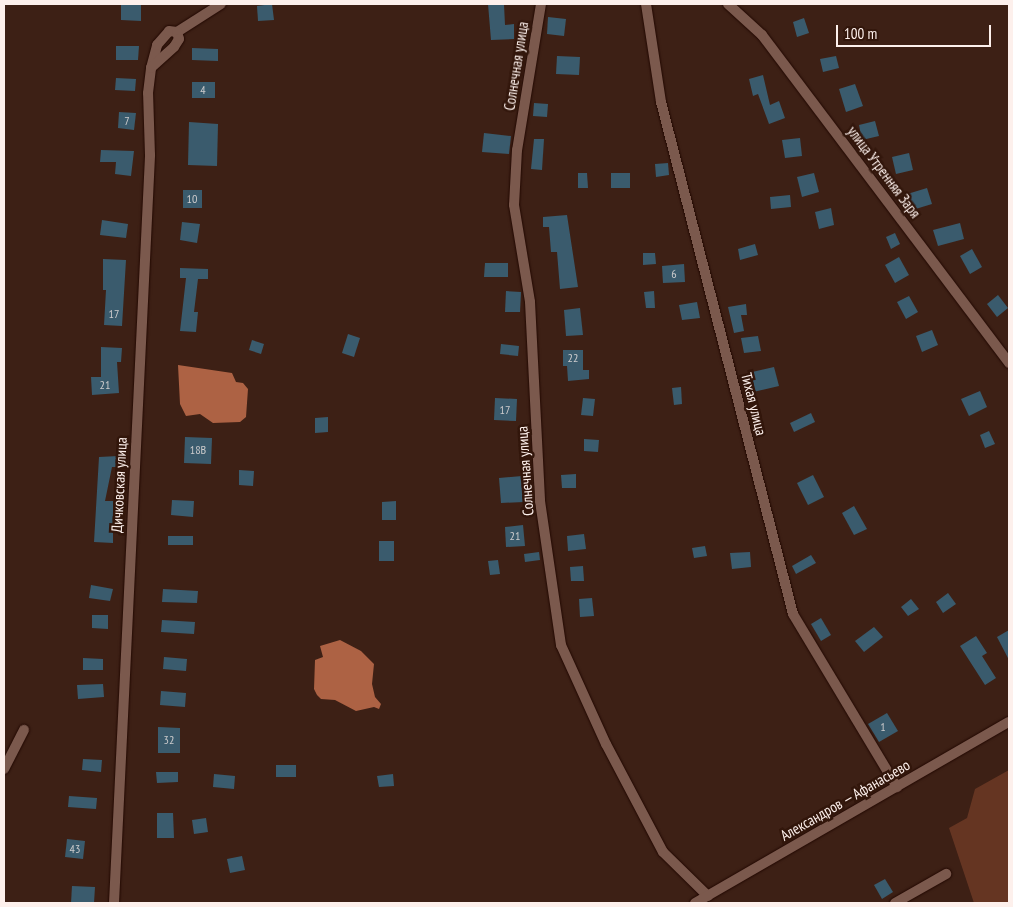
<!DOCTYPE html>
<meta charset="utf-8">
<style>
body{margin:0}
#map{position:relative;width:1013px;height:907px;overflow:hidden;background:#3d2015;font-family:"PT Sans Narrow",sans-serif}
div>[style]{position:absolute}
.green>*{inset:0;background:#653522}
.water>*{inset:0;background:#ad6244}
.building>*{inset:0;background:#3a5b6d}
.roads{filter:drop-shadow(0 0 1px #220801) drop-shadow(0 0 1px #220801)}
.street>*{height:10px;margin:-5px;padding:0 5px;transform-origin:5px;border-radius:5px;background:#7b594d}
span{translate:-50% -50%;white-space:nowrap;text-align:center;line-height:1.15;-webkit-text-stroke:5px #32160b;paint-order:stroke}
.number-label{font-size:12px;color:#cccbcc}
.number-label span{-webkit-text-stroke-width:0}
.street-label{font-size:15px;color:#fdf0ec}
.frame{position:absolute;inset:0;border:5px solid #fdf0ec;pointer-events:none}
.scale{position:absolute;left:836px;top:25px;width:155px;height:22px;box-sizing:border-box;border:2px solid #fdf0ec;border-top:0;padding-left:6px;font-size:15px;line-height:18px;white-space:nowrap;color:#fdf0ec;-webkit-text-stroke:4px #32160b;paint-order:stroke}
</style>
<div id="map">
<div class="green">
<div style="clip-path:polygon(1009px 770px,1009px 903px,974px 903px,949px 828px,967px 818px,975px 789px)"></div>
</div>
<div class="water">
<div style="clip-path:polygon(178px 365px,232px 373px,236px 382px,243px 383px,248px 389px,246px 417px,240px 422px,213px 423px,200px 414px,186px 416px,180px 404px)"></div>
<div style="clip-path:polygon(340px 640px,361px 651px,374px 664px,372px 684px,375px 697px,381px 704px,379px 709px,374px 707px,356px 711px,335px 700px,321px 699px,317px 695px,314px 689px,315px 660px,323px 657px,320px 646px)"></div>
</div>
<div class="building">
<div style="clip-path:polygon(121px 4px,141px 4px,141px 21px,121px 20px)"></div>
<div style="clip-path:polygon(272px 4px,274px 20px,258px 21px,257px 6px)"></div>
<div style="clip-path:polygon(488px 4px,504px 4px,505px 25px,514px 24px,514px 39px,491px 40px)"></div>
<div style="clip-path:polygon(548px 17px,566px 19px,564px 36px,547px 34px)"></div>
<div style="clip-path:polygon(804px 18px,809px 33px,797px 37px,793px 22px)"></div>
<div style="clip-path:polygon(116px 46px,139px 46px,138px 60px,116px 60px)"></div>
<div style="clip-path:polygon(192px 48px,218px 49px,218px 61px,192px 60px)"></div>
<div style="clip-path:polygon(557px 56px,580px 57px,579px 75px,556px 74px)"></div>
<div style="clip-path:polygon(836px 56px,839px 68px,823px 72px,820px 59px)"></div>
<div style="clip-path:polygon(763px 75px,770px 105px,779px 101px,785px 118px,769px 124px,758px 94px,753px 96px,749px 79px)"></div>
<div style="clip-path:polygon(116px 78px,136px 79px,135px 91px,115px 90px)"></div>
<div style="clip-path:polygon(192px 82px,215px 82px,215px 98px,192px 98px)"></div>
<div style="clip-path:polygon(855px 84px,863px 106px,846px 112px,839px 89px)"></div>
<div style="clip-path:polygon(534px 103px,548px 104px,547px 117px,533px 116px)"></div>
<div style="clip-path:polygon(119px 112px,136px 113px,134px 130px,118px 128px)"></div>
<div style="clip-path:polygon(875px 121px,879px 136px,862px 140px,859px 125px)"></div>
<div style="clip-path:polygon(189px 122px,218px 124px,217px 166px,188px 165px)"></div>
<div style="clip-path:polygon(484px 133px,511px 136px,509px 154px,482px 152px)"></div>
<div style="clip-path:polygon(800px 138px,802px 156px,785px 158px,782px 140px)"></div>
<div style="clip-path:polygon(534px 139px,544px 139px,542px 170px,531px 169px)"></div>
<div style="clip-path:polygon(101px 150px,134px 151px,131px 176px,115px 174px,116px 162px,100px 162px)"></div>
<div style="clip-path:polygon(909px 153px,913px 170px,896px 174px,892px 157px)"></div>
<div style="clip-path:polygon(668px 163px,669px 175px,656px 177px,655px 164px)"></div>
<div style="clip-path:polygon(578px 173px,587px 173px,588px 188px,578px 188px)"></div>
<div style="clip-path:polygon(611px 173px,630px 173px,630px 188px,611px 188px)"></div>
<div style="clip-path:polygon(814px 173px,819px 192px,802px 197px,797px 177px)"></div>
<div style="clip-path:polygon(927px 188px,932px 204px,909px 211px,904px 195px)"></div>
<div style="clip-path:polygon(183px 190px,202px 190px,202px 208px,183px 208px)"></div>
<div style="clip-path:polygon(790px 195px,791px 207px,771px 209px,770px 197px)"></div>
<div style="clip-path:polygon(831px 208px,834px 225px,819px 229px,815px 212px)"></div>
<div style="clip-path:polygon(567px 215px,578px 287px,560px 289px,557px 252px,551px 252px,549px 227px,543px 227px,543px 217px)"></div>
<div style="clip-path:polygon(102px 220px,128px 224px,126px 238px,100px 235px)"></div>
<div style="clip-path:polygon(182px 222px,200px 224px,197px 243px,180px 240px)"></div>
<div style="clip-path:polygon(960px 223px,964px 239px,938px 246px,933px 230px)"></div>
<div style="clip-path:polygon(895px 233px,900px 244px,891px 249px,886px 237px)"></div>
<div style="clip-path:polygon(755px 244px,758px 255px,740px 260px,738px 249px)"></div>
<div style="clip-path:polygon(972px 249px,982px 267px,970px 274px,960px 256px)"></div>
<div style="clip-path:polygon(643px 253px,655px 253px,656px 264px,643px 265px)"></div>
<div style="clip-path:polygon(899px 257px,909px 275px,895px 283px,885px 265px)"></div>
<div style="clip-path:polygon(103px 259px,126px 260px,122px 326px,104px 325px,106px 290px,103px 290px)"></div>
<div style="clip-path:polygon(485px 263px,508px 263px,508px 277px,484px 277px)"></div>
<div style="clip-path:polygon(684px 264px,685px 282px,663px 283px,662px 266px)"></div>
<div style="clip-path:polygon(180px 268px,208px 269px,208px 279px,198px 279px,194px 312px,198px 312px,196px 332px,180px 331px,186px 278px,180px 278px)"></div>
<div style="clip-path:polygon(506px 291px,521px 292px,520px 312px,505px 312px)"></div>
<div style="clip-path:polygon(654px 291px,655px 308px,646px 308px,644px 292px)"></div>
<div style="clip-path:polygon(998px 295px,1008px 308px,997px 317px,987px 304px)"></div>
<div style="clip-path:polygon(909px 296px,918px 312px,906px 319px,897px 302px)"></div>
<div style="clip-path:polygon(697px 302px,700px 318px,682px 320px,679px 305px)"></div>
<div style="clip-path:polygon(746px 304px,747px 315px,741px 315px,744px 331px,734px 333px,728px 307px)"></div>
<div style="clip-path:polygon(580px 308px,583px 335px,566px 336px,564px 310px)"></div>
<div style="clip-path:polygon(932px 330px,938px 345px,922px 352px,916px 336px)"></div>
<div style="clip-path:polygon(348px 334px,360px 338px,354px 357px,342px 353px)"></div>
<div style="clip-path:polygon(758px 336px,761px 351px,744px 353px,741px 338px)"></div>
<div style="clip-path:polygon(252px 340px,264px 344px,261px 354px,249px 350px)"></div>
<div style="clip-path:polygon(501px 344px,519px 346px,518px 356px,500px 354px)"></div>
<div style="clip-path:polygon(101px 347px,122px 348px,121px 362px,117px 362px,119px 393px,92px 395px,91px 377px,101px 377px)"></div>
<div style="clip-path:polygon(563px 350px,583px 350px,583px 370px,589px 370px,589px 379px,568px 381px,567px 366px,563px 366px)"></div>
<div style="clip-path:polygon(774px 367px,779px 386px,753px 392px,748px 373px)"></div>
<div style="clip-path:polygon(681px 387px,682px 404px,674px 405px,672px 388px)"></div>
<div style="clip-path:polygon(980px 391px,987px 407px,969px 416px,961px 399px)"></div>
<div style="clip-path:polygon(495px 398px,517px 399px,516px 421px,494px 420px)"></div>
<div style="clip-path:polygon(583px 398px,595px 399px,593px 416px,581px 415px)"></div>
<div style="clip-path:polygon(811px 413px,815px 422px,794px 432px,790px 423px)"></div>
<div style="clip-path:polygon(328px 417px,328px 432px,315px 433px,315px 418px)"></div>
<div style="clip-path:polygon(989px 431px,995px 444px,985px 448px,980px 435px)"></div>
<div style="clip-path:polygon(185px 437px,212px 438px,211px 464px,184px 463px)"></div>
<div style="clip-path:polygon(584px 439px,599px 440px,598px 452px,584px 451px)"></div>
<div style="clip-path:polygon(118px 456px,118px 467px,112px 467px,105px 501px,113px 501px,113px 543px,94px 542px,99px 457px)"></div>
<div style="clip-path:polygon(239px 470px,254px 471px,253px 486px,239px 485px)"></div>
<div style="clip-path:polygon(576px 474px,576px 488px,562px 488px,561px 475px)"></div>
<div style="clip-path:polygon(813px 475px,824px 497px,808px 505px,797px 483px)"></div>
<div style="clip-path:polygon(522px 476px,524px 502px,501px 503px,499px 478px)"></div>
<div style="clip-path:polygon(172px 500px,194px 501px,193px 517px,171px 515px)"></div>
<div style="clip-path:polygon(396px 501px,396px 520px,382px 520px,382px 502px)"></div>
<div style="clip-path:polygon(854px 506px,867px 529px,854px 535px,842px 513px)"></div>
<div style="clip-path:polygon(523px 525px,525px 546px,506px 547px,505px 527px)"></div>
<div style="clip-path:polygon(584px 534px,586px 549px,568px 551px,567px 536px)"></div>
<div style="clip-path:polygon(168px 536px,193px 536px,193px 545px,168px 545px)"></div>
<div style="clip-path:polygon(379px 541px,394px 541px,394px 561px,379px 561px)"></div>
<div style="clip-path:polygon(705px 546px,707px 556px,694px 558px,692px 548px)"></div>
<div style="clip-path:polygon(539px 552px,540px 560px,525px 562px,524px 554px)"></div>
<div style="clip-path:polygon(750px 552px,751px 567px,732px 569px,730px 553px)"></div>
<div style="clip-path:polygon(811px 555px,816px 563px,796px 574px,792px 566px)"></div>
<div style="clip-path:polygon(498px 560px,500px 574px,490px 575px,488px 561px)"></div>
<div style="clip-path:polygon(583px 566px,584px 581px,571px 581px,570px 567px)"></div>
<div style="clip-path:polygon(91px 585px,113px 589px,110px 601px,89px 598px)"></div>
<div style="clip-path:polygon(163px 589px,198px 591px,197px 603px,162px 602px)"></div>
<div style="clip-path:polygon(948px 593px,956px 604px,943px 613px,936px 602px)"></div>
<div style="clip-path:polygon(592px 598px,594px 616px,580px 617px,579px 599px)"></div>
<div style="clip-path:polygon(911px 599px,919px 609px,908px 616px,901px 607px)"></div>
<div style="clip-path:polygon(92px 615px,108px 615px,108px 629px,92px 628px)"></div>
<div style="clip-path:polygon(821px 618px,831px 635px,821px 641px,811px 624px)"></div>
<div style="clip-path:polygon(162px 620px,195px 622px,194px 634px,161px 632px)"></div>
<div style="clip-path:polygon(874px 627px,883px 637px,864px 652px,855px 641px)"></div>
<div style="clip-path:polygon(1009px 630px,1009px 660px,997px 637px)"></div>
<div style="clip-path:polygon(976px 636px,987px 653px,982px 656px,996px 678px,985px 685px,960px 646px)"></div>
<div style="clip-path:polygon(164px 657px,187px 659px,186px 671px,163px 669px)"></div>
<div style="clip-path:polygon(83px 658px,103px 659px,103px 670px,83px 670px)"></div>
<div style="clip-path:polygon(103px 684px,104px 697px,78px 699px,77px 685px)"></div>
<div style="clip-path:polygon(161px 691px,186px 693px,185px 707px,160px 705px)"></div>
<div style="clip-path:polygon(887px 713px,898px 731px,879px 742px,868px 724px)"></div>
<div style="clip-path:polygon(158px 727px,180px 728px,180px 753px,158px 753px)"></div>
<div style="clip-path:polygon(83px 759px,102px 760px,101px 772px,82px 770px)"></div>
<div style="clip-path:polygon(276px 765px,296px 765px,296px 777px,276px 777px)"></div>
<div style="clip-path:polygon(156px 772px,178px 772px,178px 782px,157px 783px)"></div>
<div style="clip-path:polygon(214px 774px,235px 776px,234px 789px,213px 787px)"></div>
<div style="clip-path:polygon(393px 774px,394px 786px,379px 787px,377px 776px)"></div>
<div style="clip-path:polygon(69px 796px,97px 798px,96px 809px,68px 807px)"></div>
<div style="clip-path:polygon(157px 813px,173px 813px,174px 838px,157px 838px)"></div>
<div style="clip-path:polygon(206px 818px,208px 832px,194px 834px,192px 820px)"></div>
<div style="clip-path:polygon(67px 839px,85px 841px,83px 859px,65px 857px)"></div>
<div style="clip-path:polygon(242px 856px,245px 870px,230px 873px,227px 859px)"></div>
<div style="clip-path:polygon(885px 879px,893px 892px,882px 899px,874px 885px)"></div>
<div style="clip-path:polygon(72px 886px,95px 887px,94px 903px,71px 903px)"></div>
</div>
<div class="roads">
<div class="street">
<div style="left:541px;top:4px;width:148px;rotate:99.3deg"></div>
<div style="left:517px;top:150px;width:55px;rotate:93.1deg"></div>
<div style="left:514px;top:205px;width:98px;rotate:80.6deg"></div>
<div style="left:530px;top:302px;width:199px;rotate:87.1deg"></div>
<div style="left:540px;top:501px;width:146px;rotate:81.7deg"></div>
<div style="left:561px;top:645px;width:109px;rotate:65.6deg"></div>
<div style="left:606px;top:744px;width:122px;rotate:62.2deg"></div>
<div style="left:663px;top:852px;width:63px;rotate:44.4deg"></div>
<div style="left:646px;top:4px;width:99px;rotate:81.3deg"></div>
<div style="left:661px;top:102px;width:529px;rotate:75.54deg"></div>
<div style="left:793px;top:614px;width:202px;rotate:59deg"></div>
<div style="left:728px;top:4px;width:46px;rotate:42.4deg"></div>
<div style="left:762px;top:35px;width:411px;rotate:53deg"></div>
<div style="left:177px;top:32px;width:52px;rotate:-32.5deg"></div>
<div style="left:4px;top:769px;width:44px;rotate:-62.9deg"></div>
<div style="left:114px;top:903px;width:749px;rotate:-87.24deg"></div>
<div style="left:150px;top:155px;width:62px;rotate:-91.8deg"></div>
<div style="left:148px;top:93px;width:25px;rotate:-83deg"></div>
<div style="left:151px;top:68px;width:24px;rotate:-75deg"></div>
<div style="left:157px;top:45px;width:18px;rotate:-49deg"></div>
<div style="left:169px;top:31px;width:8px;rotate:7deg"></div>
<div style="left:177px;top:32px;width:7px;rotate:74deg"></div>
<div style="left:179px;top:39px;width:9px;rotate:122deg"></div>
<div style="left:174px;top:47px;width:31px;rotate:138deg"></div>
<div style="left:695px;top:903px;width:362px;rotate:-30deg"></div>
<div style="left:895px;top:903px;width:59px;rotate:-29.6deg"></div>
</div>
</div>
<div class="number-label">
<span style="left:203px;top:90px">4</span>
<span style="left:127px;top:121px">7</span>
<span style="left:192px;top:199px">10</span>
<span style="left:674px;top:274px">6</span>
<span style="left:114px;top:314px">17</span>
<span style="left:573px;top:358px">22</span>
<span style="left:105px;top:385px">21</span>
<span style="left:505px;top:410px">17</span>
<span style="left:198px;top:450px">18В</span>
<span style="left:515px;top:536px">21</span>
<span style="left:883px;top:727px">1</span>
<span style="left:169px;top:740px">32</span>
<span style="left:75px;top:849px">43</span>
</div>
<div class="street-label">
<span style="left:516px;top:66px;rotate:-81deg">Солнечная улица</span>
<span style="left:884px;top:172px;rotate:53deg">улица Утренняя Заря</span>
<span style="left:754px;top:404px;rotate:76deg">Тихая улица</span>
<span style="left:525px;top:471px;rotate:-94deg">Солнечная улица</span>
<span style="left:119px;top:485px;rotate:-87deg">Дичковская улица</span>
<span style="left:845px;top:800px;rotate:-30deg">Александров — Афанасьево</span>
</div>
<div class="frame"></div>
<div class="scale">100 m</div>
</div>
